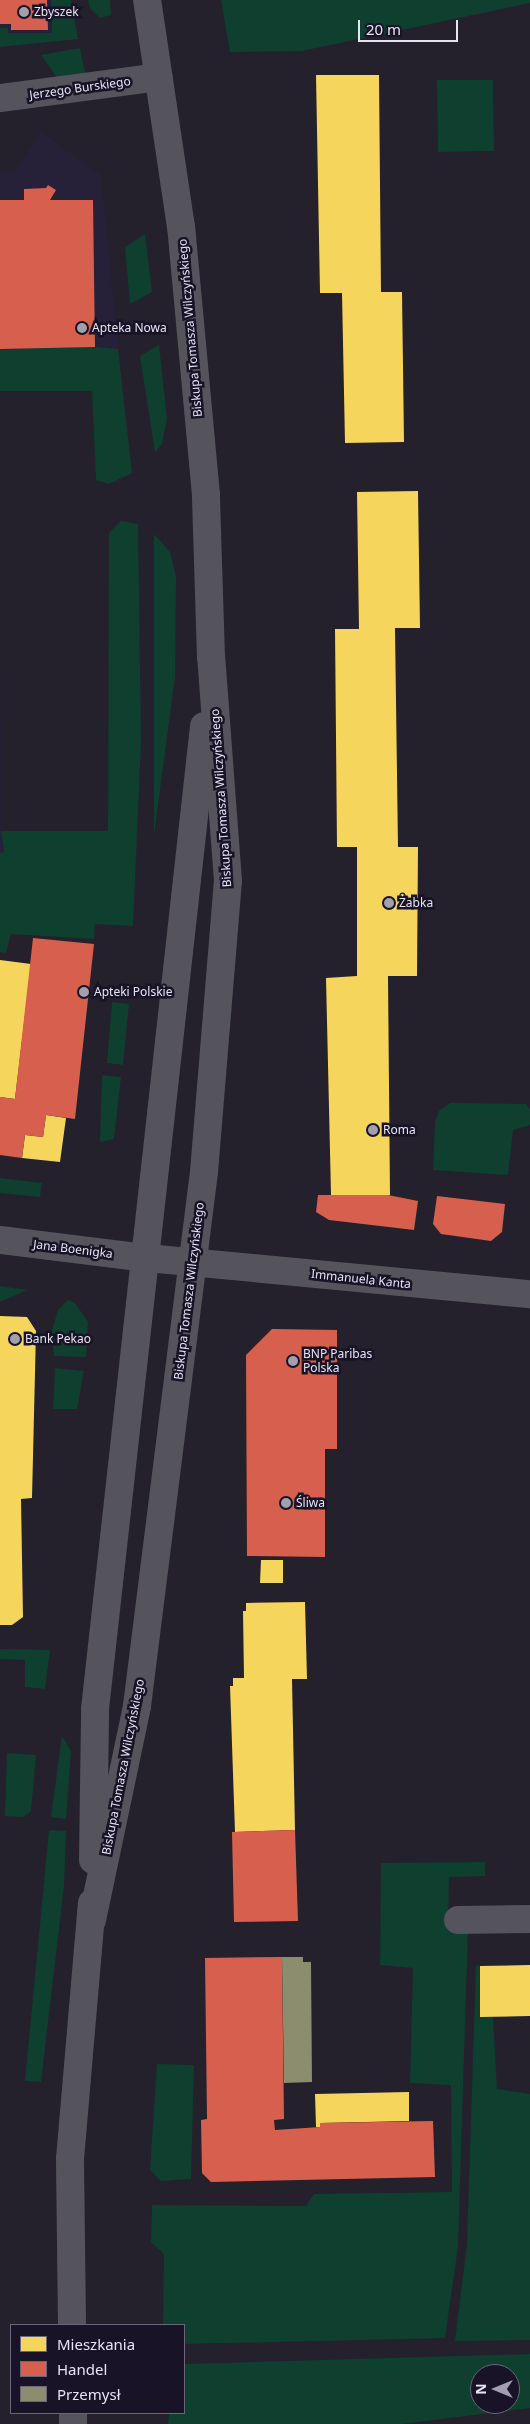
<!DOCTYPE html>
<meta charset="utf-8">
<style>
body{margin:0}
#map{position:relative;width:530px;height:2424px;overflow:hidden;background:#24212c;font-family:"Noto Sans",sans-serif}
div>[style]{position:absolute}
.built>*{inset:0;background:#272039}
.green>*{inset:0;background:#0e3f2f}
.homes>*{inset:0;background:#f6d55c}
.shops>*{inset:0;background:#d6604d}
.industry>*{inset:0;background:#8c8c6e}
.minor>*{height:28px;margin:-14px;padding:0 14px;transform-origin:14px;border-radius:14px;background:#55535c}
.tertiary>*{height:28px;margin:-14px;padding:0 14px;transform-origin:14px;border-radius:14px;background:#55535c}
.dots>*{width:14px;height:14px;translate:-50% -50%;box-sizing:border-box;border:2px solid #181327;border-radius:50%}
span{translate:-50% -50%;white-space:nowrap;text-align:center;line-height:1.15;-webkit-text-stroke:5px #181327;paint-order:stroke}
.poi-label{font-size:12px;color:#e7e4f3}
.left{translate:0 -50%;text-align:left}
.street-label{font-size:12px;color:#e7e4f3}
.legend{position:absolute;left:10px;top:2324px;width:175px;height:90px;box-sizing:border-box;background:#181327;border:1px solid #6b6779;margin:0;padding:6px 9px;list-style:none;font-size:15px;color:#e7e4f3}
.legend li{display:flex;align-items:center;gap:10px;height:25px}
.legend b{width:25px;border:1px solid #6b6779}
.north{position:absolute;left:470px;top:2364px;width:50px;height:50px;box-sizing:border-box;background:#181327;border:1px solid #6b6779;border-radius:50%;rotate:270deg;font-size:14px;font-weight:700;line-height:20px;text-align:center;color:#e7e4f3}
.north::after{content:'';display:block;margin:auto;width:18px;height:22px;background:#a3a0ad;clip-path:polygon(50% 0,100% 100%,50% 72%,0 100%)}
.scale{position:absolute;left:358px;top:20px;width:100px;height:22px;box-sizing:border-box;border:2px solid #e7e4f3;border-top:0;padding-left:6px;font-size:15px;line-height:18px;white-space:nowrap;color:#e7e4f3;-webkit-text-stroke:4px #181327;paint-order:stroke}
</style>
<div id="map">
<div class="built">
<div style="clip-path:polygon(0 0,51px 0,52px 33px,8px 33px,8px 28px,0 28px)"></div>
<div style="clip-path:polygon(41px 132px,101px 175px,118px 349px,0 349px,0 172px,15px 171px)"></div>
<div style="clip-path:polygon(0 559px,1px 831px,4px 853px,0 853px)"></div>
</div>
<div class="green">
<div style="clip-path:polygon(51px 0,71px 0,78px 39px,0 47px,0 28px,8px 28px,8px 33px,52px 33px)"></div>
<div style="clip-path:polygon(88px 0,110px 0,111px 15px,100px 18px,90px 8px)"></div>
<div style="clip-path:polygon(221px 0,530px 0,530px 3px,302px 51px,230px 52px)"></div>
<div style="clip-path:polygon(80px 48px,85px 73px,58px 79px,41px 55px)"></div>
<div style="clip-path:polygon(437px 80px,493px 80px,494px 151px,438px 152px)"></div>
<div style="clip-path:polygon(145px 234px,152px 292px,130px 304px,125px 247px)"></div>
<div style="clip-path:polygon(159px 345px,167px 419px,162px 444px,155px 452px,140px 356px)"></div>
<div style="clip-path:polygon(95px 347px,118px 349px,132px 473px,109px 484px,96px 480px,92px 391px,0 391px,0 349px)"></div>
<div style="clip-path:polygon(121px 521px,138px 524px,141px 741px,133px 926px,95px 924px,94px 939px,11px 934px,6px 953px,0 952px,0 853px,4px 852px,1px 831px,108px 831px,109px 533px)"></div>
<div style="clip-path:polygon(154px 534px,170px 552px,176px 577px,175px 677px,154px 835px)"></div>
<div style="clip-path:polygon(112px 1002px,129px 1004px,123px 1065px,107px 1063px)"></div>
<div style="clip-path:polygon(102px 1075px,121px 1077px,114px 1139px,100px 1142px)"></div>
<div style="clip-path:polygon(450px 1103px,526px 1104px,530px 1109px,530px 1125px,513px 1130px,508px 1175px,433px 1170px,435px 1122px,439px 1111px)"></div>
<div style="clip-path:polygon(0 1178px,42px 1183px,40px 1197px,0 1193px)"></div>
<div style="clip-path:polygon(0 1286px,27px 1290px,0 1302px)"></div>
<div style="clip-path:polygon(68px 1300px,75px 1303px,88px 1322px,86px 1357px,54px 1356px,52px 1330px,58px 1310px)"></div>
<div style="clip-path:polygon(55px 1368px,84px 1371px,77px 1409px,53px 1409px)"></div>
<div style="clip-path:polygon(0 1649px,50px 1650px,45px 1689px,25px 1687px,25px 1660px,0 1659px)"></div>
<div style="clip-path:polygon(62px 1735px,71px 1752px,66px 1819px,51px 1817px)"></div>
<div style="clip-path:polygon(7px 1753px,36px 1755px,31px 1811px,23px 1817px,5px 1816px)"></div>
<div style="clip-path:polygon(49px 1830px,66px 1831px,64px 1886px,41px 2082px,25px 2081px)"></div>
<div style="clip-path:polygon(485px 1862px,485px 1876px,449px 1877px,448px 1929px,468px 1929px,458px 2247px,445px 2338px,184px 2344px,184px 2325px,163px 2325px,164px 2254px,151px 2242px,152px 2205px,306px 2206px,314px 2194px,452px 2192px,451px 2085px,410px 2083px,413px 1968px,380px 1965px,381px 1863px)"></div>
<div style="clip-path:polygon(476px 1965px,480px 1966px,480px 2016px,493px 2017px,497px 2089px,530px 2094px,530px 2340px,455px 2341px,467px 2244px)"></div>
<div style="clip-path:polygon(157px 2064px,194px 2065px,191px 2179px,161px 2181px,150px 2170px)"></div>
<div style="clip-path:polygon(evenodd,530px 2354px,530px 2408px,402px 2424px,168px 2424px,169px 2413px,184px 2413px,184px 2364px,530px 2354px,480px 2374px,510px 2374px,510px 2404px,480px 2404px,480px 2374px)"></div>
</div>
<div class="homes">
<div style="clip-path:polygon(316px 75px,379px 75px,381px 292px,402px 292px,404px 442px,345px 443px,342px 293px,320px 293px)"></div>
<div style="clip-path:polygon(418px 491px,420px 628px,395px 628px,398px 847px,418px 847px,417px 976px,388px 976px,390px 1195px,331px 1195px,326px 978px,357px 976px,357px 847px,337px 847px,335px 629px,359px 629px,357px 492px)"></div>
<div style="clip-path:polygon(0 960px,31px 964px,15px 1099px,0 1097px)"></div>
<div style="clip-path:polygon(46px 1115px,66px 1118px,60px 1162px,22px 1158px,25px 1135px,43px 1137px)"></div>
<div style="clip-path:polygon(0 1316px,27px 1317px,36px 1331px,32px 1498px,21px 1499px,23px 1617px,12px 1625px,0 1625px)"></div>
<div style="clip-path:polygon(261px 1560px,283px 1560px,283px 1583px,260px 1583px)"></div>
<div style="clip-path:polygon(305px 1602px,307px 1679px,292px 1679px,295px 1830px,235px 1832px,230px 1686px,233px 1686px,233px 1678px,244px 1678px,243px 1611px,246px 1611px,246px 1603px)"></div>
<div style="clip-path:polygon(530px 1965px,530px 2016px,480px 2017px,480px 1966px)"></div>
<div style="clip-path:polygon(409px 2092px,409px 2121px,320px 2123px,320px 2127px,316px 2127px,315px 2094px)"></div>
</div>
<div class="shops">
<div style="clip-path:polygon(0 0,47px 0,48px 30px,11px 30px,11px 24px,0 24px)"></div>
<div style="clip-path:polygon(48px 185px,56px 190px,50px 200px,93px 200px,95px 347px,0 349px,0 200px,24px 200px,24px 189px,46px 188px)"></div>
<div style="clip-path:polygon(33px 938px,94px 944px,75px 1119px,46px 1115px,43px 1137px,25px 1135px,22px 1158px,0 1155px,0 1097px,15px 1099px)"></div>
<div style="clip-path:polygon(318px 1195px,388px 1195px,418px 1201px,414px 1230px,329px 1220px,316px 1212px)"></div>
<div style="clip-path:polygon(437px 1196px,505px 1204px,502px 1232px,491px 1241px,441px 1234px,433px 1224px)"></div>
<div style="clip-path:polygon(272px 1329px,337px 1330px,337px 1449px,325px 1449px,325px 1557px,247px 1556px,246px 1355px)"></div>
<div style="clip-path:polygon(295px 1830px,298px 1921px,234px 1922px,232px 1832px)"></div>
<div style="clip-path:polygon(282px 1957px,284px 2119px,274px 2120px,275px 2130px,320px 2127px,320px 2123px,433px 2121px,435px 2177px,211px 2182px,202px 2173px,201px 2120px,207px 2119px,205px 1958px)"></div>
</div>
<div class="industry">
<div style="clip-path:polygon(282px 1957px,303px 1957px,303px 1962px,311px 1962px,312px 2082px,284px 2083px)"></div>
</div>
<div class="minor">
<div style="left:0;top:98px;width:160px;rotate:-7.5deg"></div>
<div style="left:0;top:1240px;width:148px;rotate:7deg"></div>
<div style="left:147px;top:1258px;width:385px;rotate:5.4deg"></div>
<div style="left:458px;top:1920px;width:72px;rotate:-0.8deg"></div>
</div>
<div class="tertiary">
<div style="left:93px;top:1860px;width:151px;rotate:-89.2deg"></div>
<div style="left:95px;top:1709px;width:989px;rotate:-83.67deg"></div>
<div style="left:92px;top:1920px;width:219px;rotate:-78.1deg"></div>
<div style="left:137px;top:1706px;width:538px;rotate:-82.85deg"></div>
<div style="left:204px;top:1172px;width:292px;rotate:-85.3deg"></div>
<div style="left:228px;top:881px;width:225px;rotate:-94.3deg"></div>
<div style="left:211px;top:657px;width:162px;rotate:-91.8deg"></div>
<div style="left:206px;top:495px;width:269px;rotate:-95.3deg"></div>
<div style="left:181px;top:227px;width:230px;rotate:-98.5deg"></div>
<div style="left:72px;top:2325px;width:166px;rotate:-90.7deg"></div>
<div style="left:70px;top:2159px;width:257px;rotate:-85.1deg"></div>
<div style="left:73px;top:2413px;width:11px;rotate:90deg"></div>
</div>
<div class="dots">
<div style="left:24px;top:12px;background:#a3a0ad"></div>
<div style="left:82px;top:328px;background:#a3a0ad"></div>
<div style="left:389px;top:903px;background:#a3a0ad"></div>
<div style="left:84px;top:992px;background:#a3a0ad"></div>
<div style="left:373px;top:1130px;background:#a3a0ad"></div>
<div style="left:15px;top:1339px;background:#a3a0ad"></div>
<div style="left:293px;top:1361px;background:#a3a0ad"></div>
<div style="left:286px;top:1503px;background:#a3a0ad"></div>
</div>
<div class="poi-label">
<span class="left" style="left:34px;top:12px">Zbyszek</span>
<span class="left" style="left:92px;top:328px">Apteka Nowa</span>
<span class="left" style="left:399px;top:903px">Żabka</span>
<span class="left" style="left:94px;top:992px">Apteki Polskie</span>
<span class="left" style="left:383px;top:1130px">Roma</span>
<span class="left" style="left:25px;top:1339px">Bank Pekao</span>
<span class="left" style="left:303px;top:1361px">BNP Paribas<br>Polska</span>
<span class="left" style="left:296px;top:1503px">Śliwa</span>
</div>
<div class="street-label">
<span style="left:80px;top:88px;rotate:-8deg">Jerzego Burskiego</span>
<span style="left:190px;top:328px;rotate:-95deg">Biskupa Tomasza Wilczyńskiego</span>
<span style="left:221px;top:798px;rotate:-94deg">Biskupa Tomasza Wilczyńskiego</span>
<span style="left:73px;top:1249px;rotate:7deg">Jana Boenigka</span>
<span style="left:361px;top:1279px;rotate:6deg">Immanuela Kanta</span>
<span style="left:189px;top:1291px;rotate:-83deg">Biskupa Tomasza Wilczyńskiego</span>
<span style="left:123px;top:1767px;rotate:-79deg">Biskupa Tomasza Wilczyńskiego</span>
</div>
<ul class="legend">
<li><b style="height:14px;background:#f6d55c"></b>Mieszkania</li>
<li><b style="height:14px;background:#d6604d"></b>Handel</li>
<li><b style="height:14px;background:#8c8c6e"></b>Przemysł</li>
</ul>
<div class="north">N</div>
<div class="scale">20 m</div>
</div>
